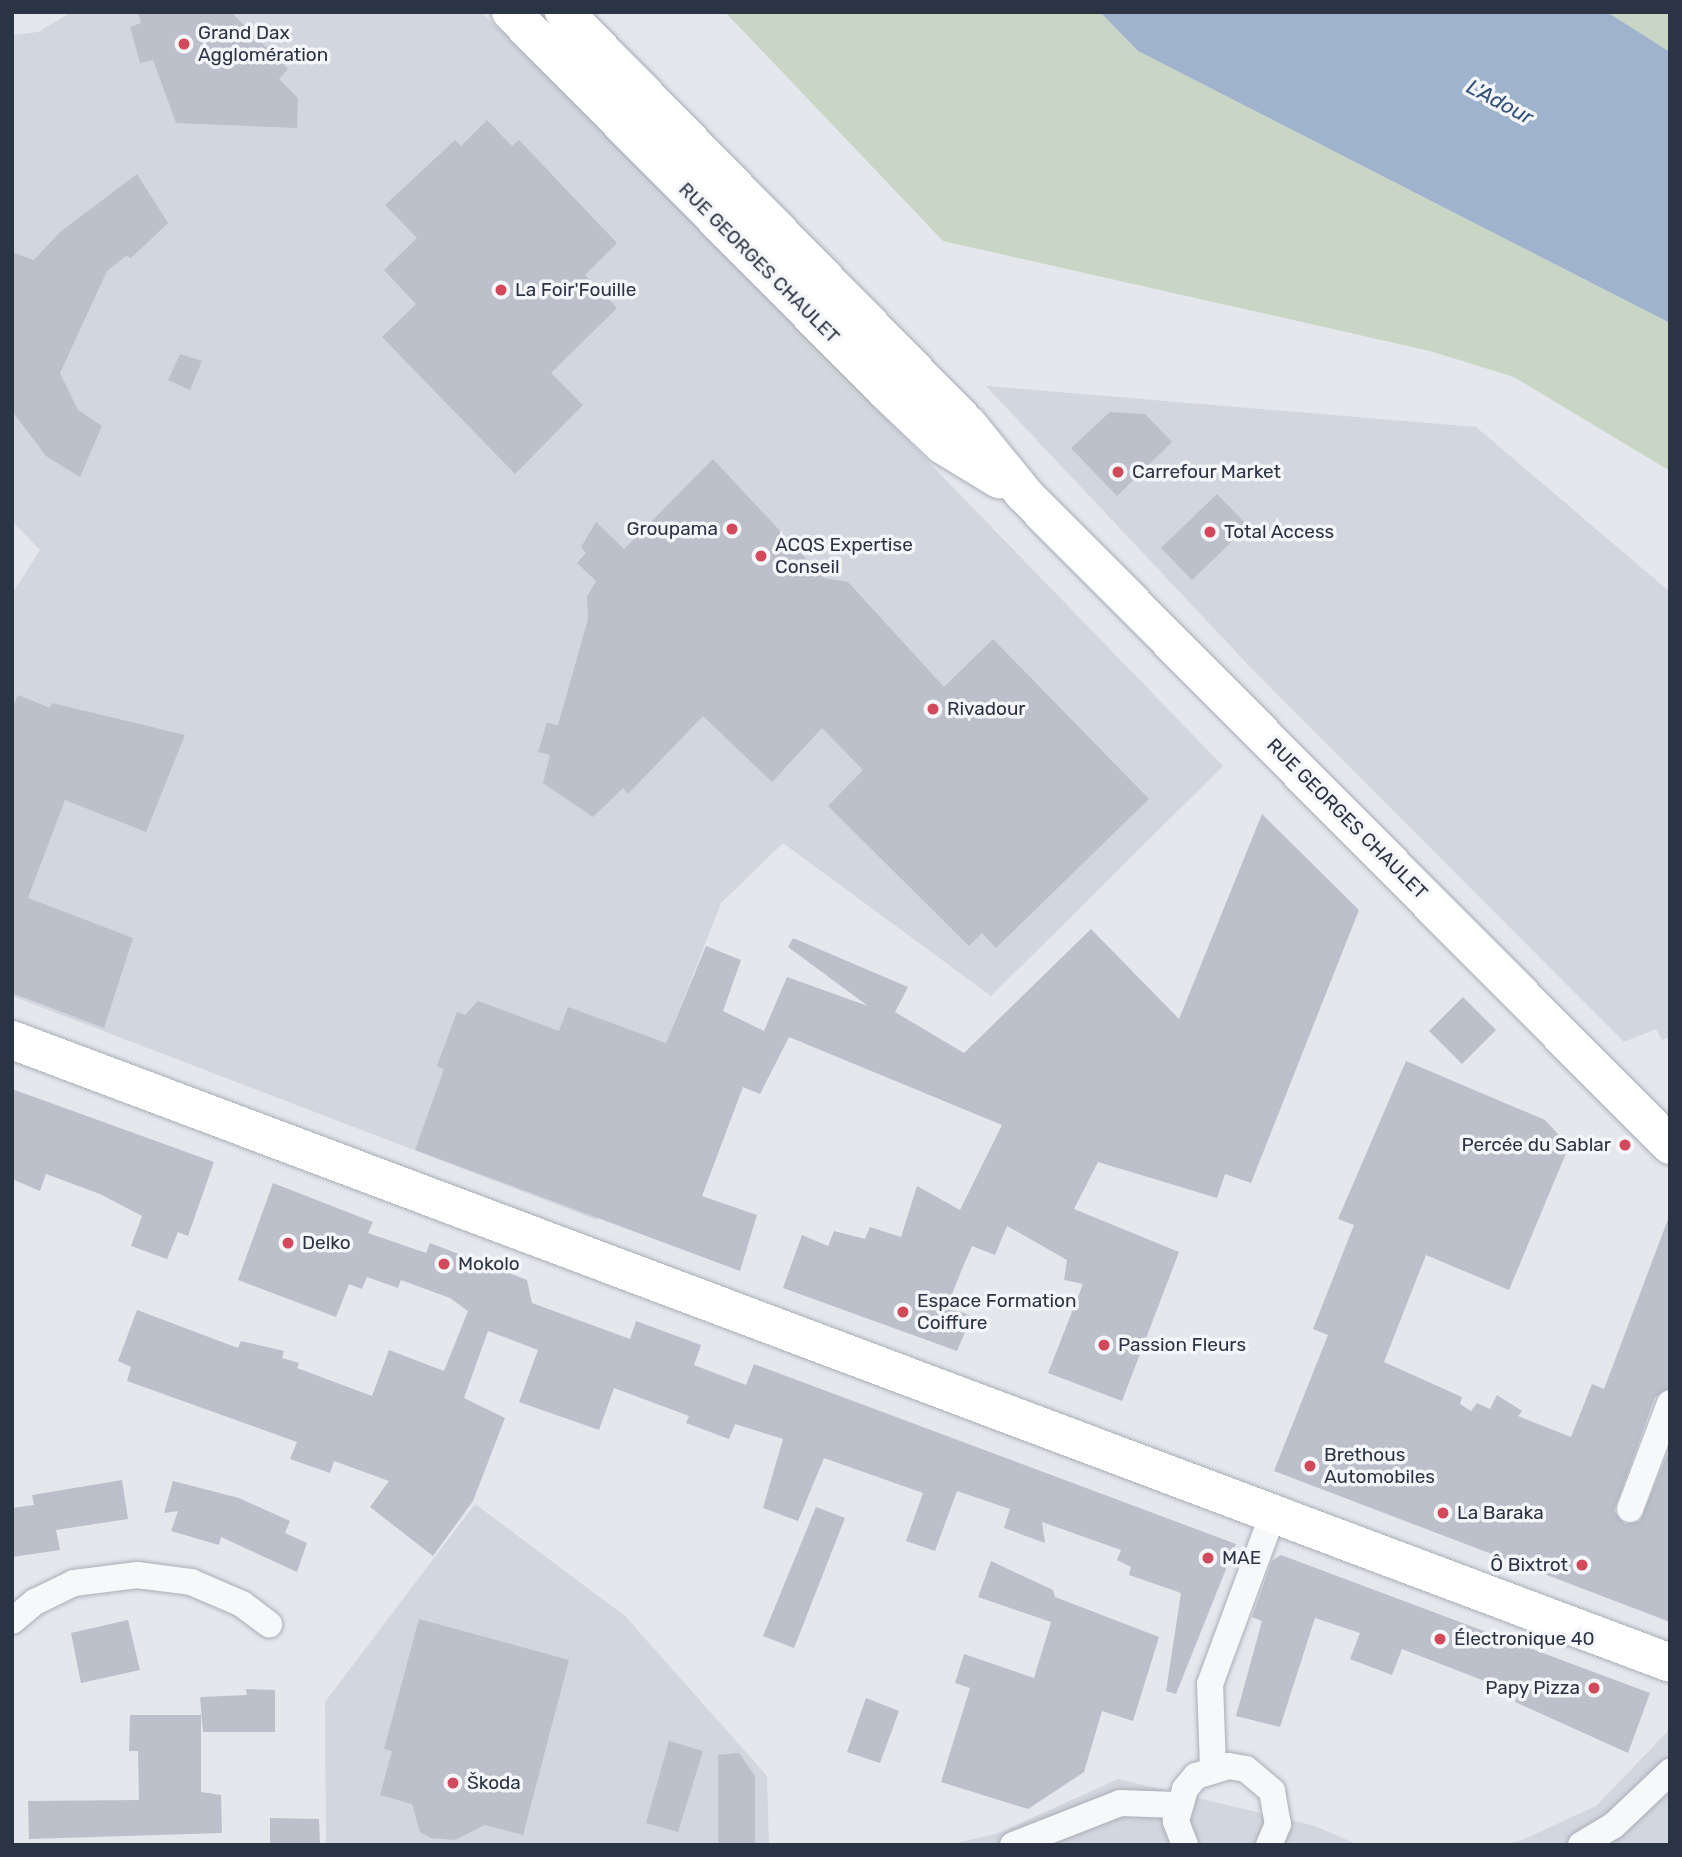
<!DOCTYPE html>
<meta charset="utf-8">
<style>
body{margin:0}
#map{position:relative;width:1682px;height:1857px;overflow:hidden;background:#e4e7ec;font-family:Rubik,sans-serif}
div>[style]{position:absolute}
.built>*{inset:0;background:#d2d6de}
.green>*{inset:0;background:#c9d6c5}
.water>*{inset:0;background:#9fb4cc}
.building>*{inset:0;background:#bbc0ca}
.roads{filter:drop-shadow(0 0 2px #a9aeb7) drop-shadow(0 0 2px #a9aeb7)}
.minor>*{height:26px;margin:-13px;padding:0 13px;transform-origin:13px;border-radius:13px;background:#f7f8fa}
.secondary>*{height:38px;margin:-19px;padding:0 19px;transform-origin:19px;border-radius:19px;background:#fff}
.dots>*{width:19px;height:19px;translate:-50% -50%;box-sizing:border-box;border:4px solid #f4f6f9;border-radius:50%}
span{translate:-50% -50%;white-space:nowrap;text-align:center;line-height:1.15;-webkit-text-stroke:7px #f4f6f9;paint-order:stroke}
.poi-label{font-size:19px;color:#2b3445}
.left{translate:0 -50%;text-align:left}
.right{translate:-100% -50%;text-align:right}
.street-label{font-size:19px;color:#2b3445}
.water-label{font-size:21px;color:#34527a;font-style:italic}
.frame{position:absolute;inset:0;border:14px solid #2b3445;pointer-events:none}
</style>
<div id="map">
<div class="built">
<div style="clip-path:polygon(72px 12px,481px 12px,630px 154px,1223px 766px,991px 996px,783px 843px,721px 903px,597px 1220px,12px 996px,12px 594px,40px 550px,12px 521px,12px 35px,38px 32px)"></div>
<div style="clip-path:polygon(986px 386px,1476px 427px,1670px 592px,1670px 1037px,1662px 1040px,1656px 1029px,1624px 1042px,1253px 670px)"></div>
<div style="clip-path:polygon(475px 1504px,625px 1616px,767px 1776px,769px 1845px,326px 1845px,325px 1702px)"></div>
<div style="clip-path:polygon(1670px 1729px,1670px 1845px,1494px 1845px,1520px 1841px,1596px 1806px)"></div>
<div style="clip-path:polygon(1118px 1779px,1315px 1826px,1359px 1845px,948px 1845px,999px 1833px)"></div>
</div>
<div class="green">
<div style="clip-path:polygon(725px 12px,1100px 12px,1138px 51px,1670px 323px,1670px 471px,1514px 377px,1430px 351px,943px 241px)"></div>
<div style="clip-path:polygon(1607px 12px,1670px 12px,1670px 52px)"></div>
</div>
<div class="water">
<div style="clip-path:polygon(1100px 12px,1607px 12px,1670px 52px,1670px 323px,1138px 51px)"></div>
</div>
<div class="building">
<div style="clip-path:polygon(138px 12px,231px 12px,288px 69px,279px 79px,298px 98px,297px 128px,176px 123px,153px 60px,140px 63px,130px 27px,141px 23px)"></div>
<div style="clip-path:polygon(487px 120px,512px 146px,519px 140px,617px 243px,585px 275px,617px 308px,551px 373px,583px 405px,515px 474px,382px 337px,416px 304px,384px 270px,417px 238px,385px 205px,455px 140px,461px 146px)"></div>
<div style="clip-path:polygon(137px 174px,168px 223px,131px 258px,126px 256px,107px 271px,60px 373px,78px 410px,102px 426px,80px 477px,46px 456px,12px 411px,12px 252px,34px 260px,60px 232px)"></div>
<div style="clip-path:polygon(180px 354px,202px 361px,190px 390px,168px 380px)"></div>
<div style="clip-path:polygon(1110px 412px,1145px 414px,1172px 442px,1117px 496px,1071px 448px)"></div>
<div style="clip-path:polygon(713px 459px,824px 578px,848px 582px,944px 687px,993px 639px,1149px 799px,996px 948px,982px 933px,969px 946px,828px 806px,863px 770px,822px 728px,772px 782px,703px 716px,628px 794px,623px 788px,593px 817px,543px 783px,550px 755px,538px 752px,547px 723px,558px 725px,588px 619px,587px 597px,596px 581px,577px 563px,586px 553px,581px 547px,596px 522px,624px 549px)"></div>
<div style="clip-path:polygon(1217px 494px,1248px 526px,1192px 580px,1161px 548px)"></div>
<div style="clip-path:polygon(18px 695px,50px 708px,52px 703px,185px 735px,146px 832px,65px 800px,28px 898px,133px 938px,104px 1028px,12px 993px,12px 709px)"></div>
<div style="clip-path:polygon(1262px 814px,1359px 910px,1251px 1183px,1225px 1174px,1217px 1198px,1098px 1162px,1074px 1209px,1179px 1252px,1122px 1401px,1048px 1373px,1083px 1284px,1064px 1280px,1067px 1260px,1007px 1226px,995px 1255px,972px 1246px,962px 1269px,947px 1307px,972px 1316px,957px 1351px,783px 1288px,802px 1235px,828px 1246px,834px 1231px,865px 1239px,870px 1227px,901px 1237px,917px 1186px,960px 1210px,1002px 1125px,789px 1037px,760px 1094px,743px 1087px,702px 1196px,757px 1215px,740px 1271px,415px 1150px,444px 1069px,437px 1066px,457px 1012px,465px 1015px,478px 1001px,559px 1031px,568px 1007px,666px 1043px,706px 946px,741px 960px,723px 1011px,764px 1031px,787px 977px,868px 1006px,788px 947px,793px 938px,908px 987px,895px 1012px,964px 1053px,1091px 929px,1179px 1019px)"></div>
<div style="clip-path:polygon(1463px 997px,1496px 1030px,1462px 1064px,1429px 1031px)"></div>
<div style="clip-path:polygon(1406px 1061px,1545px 1120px,1569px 1146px,1509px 1290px,1426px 1255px,1384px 1362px,1462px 1397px,1460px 1404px,1471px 1411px,1477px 1403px,1490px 1409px,1497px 1395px,1522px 1411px,1518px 1416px,1571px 1437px,1592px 1384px,1604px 1389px,1670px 1214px,1670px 1388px,1655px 1397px,1614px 1511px,1625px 1524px,1640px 1521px,1670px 1448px,1670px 1622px,1274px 1471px,1328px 1335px,1313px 1329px,1354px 1225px,1338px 1219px)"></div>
<div style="clip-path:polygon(12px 1089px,214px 1162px,188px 1236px,178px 1232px,167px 1259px,131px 1246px,142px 1216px,100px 1194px,46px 1174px,40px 1191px,12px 1179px)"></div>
<div style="clip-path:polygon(273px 1183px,373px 1222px,368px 1233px,426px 1253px,430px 1243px,527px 1280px,532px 1303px,630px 1339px,636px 1321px,701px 1345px,694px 1365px,746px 1385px,754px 1364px,1236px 1544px,1176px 1694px,1166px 1691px,1181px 1593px,1129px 1575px,1131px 1567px,1117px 1560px,1121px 1550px,1042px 1522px,1045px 1543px,1004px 1528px,1010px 1509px,957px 1491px,935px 1551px,906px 1541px,923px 1493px,824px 1458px,798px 1521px,763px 1508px,783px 1439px,735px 1424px,729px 1439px,686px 1423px,689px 1416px,614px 1388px,599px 1430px,519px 1402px,538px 1350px,488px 1331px,464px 1398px,505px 1418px,473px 1501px,433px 1556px,370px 1507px,389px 1481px,334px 1461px,330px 1473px,290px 1459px,297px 1442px,127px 1381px,131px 1367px,118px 1361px,137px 1310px,238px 1348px,241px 1341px,284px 1351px,282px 1358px,299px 1363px,297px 1368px,372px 1396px,389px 1350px,444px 1371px,468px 1311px,450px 1298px,401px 1280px,398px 1288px,367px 1277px,362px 1289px,349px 1284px,336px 1317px,238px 1280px)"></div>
<div style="clip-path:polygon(122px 1480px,128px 1519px,56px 1530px,60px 1550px,12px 1557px,12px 1508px,34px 1505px,32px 1495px)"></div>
<div style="clip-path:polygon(173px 1481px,239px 1498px,290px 1521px,285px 1533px,307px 1543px,297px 1572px,221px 1537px,219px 1545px,171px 1531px,178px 1511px,164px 1513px)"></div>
<div style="clip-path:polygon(816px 1507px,845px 1518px,794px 1648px,763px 1636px)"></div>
<div style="clip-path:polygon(1281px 1555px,1650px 1693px,1628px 1753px,1515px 1702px,1518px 1694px,1402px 1649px,1392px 1675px,1350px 1659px,1360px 1633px,1315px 1618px,1280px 1727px,1236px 1716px,1262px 1621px,1252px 1617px,1272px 1561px)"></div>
<div style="clip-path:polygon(991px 1561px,1053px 1590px,1055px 1597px,1159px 1637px,1133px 1721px,1102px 1711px,1084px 1772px,1028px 1809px,941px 1782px,970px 1688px,955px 1683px,964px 1654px,1034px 1678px,1051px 1622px,978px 1597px)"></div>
<div style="clip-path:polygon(419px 1619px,569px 1660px,523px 1835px,485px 1825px,455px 1840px,431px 1838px,420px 1832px,412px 1804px,380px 1795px,392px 1751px,384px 1749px)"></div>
<div style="clip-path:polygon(128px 1620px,140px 1670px,81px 1683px,71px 1633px)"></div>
<div style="clip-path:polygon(246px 1689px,275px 1690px,275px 1732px,203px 1732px,200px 1697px,247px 1695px)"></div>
<div style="clip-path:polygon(866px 1698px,899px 1711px,880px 1763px,847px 1752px)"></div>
<div style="clip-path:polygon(130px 1715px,201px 1715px,201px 1792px,221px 1795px,222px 1833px,29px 1839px,28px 1801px,139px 1800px,138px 1751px,129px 1751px)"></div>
<div style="clip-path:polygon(669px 1741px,703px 1751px,678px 1832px,646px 1823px)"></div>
<div style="clip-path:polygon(739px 1753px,755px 1776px,755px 1845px,718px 1845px,718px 1755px)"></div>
<div style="clip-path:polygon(270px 1818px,319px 1819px,320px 1845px,270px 1845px)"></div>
</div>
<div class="roads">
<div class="minor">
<div style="left:1630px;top:1509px;width:113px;rotate:-69.3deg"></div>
<div style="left:12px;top:1621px;width:30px;rotate:-40deg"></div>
<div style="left:35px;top:1602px;width:43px;rotate:-26deg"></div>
<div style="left:74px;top:1583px;width:64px;rotate:-7.2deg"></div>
<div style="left:137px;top:1575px;width:54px;rotate:7.4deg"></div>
<div style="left:191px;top:1582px;width:56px;rotate:23.3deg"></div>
<div style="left:242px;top:1604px;width:34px;rotate:37deg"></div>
<div style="left:1213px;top:1768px;width:84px;rotate:-92deg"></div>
<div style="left:1210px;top:1684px;width:181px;rotate:-69.7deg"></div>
<div style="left:1013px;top:1845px;width:115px;rotate:-21.4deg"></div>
<div style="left:1120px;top:1803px;width:57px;rotate:2deg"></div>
<div style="left:1185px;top:1845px;width:26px;rotate:-111deg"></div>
<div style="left:1176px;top:1821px;width:33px;rotate:-74deg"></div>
<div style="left:1185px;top:1789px;width:17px;rotate:-50deg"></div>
<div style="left:1196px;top:1776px;width:34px;rotate:-17deg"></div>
<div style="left:1229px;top:1766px;width:17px;rotate:10deg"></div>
<div style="left:1246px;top:1769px;width:34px;rotate:40deg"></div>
<div style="left:1272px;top:1791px;width:34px;rotate:80deg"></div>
<div style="left:1278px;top:1824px;width:23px;rotate:113deg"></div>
<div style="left:1581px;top:1845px;width:37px;rotate:-31deg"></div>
<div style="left:1613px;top:1826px;width:79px;rotate:-43.5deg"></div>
</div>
<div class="secondary">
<div style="left:511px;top:12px;width:532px;rotate:45.3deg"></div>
<div style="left:885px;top:390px;width:80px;rotate:43.5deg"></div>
<div style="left:943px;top:445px;width:66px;rotate:31.3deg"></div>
<div style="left:564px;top:12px;width:578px;rotate:45.63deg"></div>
<div style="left:968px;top:425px;width:89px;rotate:50.9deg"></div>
<div style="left:1024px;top:494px;width:917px;rotate:45.22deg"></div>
<div style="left:12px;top:1040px;width:1771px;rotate:20.59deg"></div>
</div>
</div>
<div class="dots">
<div style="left:184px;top:44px;background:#d1495b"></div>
<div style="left:501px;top:290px;background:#d1495b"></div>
<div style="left:1118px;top:472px;background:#d1495b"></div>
<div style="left:732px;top:529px;background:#d1495b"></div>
<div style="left:1210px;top:532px;background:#d1495b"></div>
<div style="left:761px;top:556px;background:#d1495b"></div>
<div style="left:933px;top:709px;background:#d1495b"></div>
<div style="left:1625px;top:1145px;background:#d1495b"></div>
<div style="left:288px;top:1243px;background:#d1495b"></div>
<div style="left:444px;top:1264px;background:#d1495b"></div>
<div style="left:903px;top:1312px;background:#d1495b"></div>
<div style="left:1104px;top:1345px;background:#d1495b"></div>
<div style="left:1310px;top:1466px;background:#d1495b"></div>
<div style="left:1443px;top:1513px;background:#d1495b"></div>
<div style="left:1208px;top:1558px;background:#d1495b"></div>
<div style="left:1582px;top:1565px;background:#d1495b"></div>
<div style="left:1440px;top:1639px;background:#d1495b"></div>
<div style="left:1594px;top:1688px;background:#d1495b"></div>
<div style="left:453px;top:1783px;background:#d1495b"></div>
</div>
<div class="poi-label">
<span class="left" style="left:198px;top:44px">Grand Dax<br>Agglomération</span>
<span class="left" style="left:515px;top:290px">La Foir'Fouille</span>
<span class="left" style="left:1132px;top:472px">Carrefour Market</span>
<span class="right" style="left:718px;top:529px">Groupama</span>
<span class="left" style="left:1224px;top:532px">Total Access</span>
<span class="left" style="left:775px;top:556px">ACQS Expertise<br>Conseil</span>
<span class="left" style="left:947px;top:709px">Rivadour</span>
<span class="right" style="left:1611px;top:1145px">Percée du Sablar</span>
<span class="left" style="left:302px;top:1243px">Delko</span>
<span class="left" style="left:458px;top:1264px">Mokolo</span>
<span class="left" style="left:917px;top:1312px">Espace Formation<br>Coiffure</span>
<span class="left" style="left:1118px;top:1345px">Passion Fleurs</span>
<span class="left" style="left:1324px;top:1466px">Brethous<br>Automobiles</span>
<span class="left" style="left:1457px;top:1513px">La Baraka</span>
<span class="left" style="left:1222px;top:1558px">MAE</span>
<span class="right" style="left:1568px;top:1565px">Ô Bixtrot</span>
<span class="left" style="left:1454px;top:1639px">Électronique 40</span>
<span class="right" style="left:1580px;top:1688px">Papy Pizza</span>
<span class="left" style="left:467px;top:1783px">Škoda</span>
</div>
<div class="street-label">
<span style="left:759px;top:263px;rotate:45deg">RUE GEORGES CHAULET</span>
<span style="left:1347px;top:819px;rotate:45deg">RUE GEORGES CHAULET</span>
</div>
<div class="water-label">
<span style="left:1500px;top:102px;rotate:28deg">L'Adour</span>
</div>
<div class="frame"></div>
</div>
